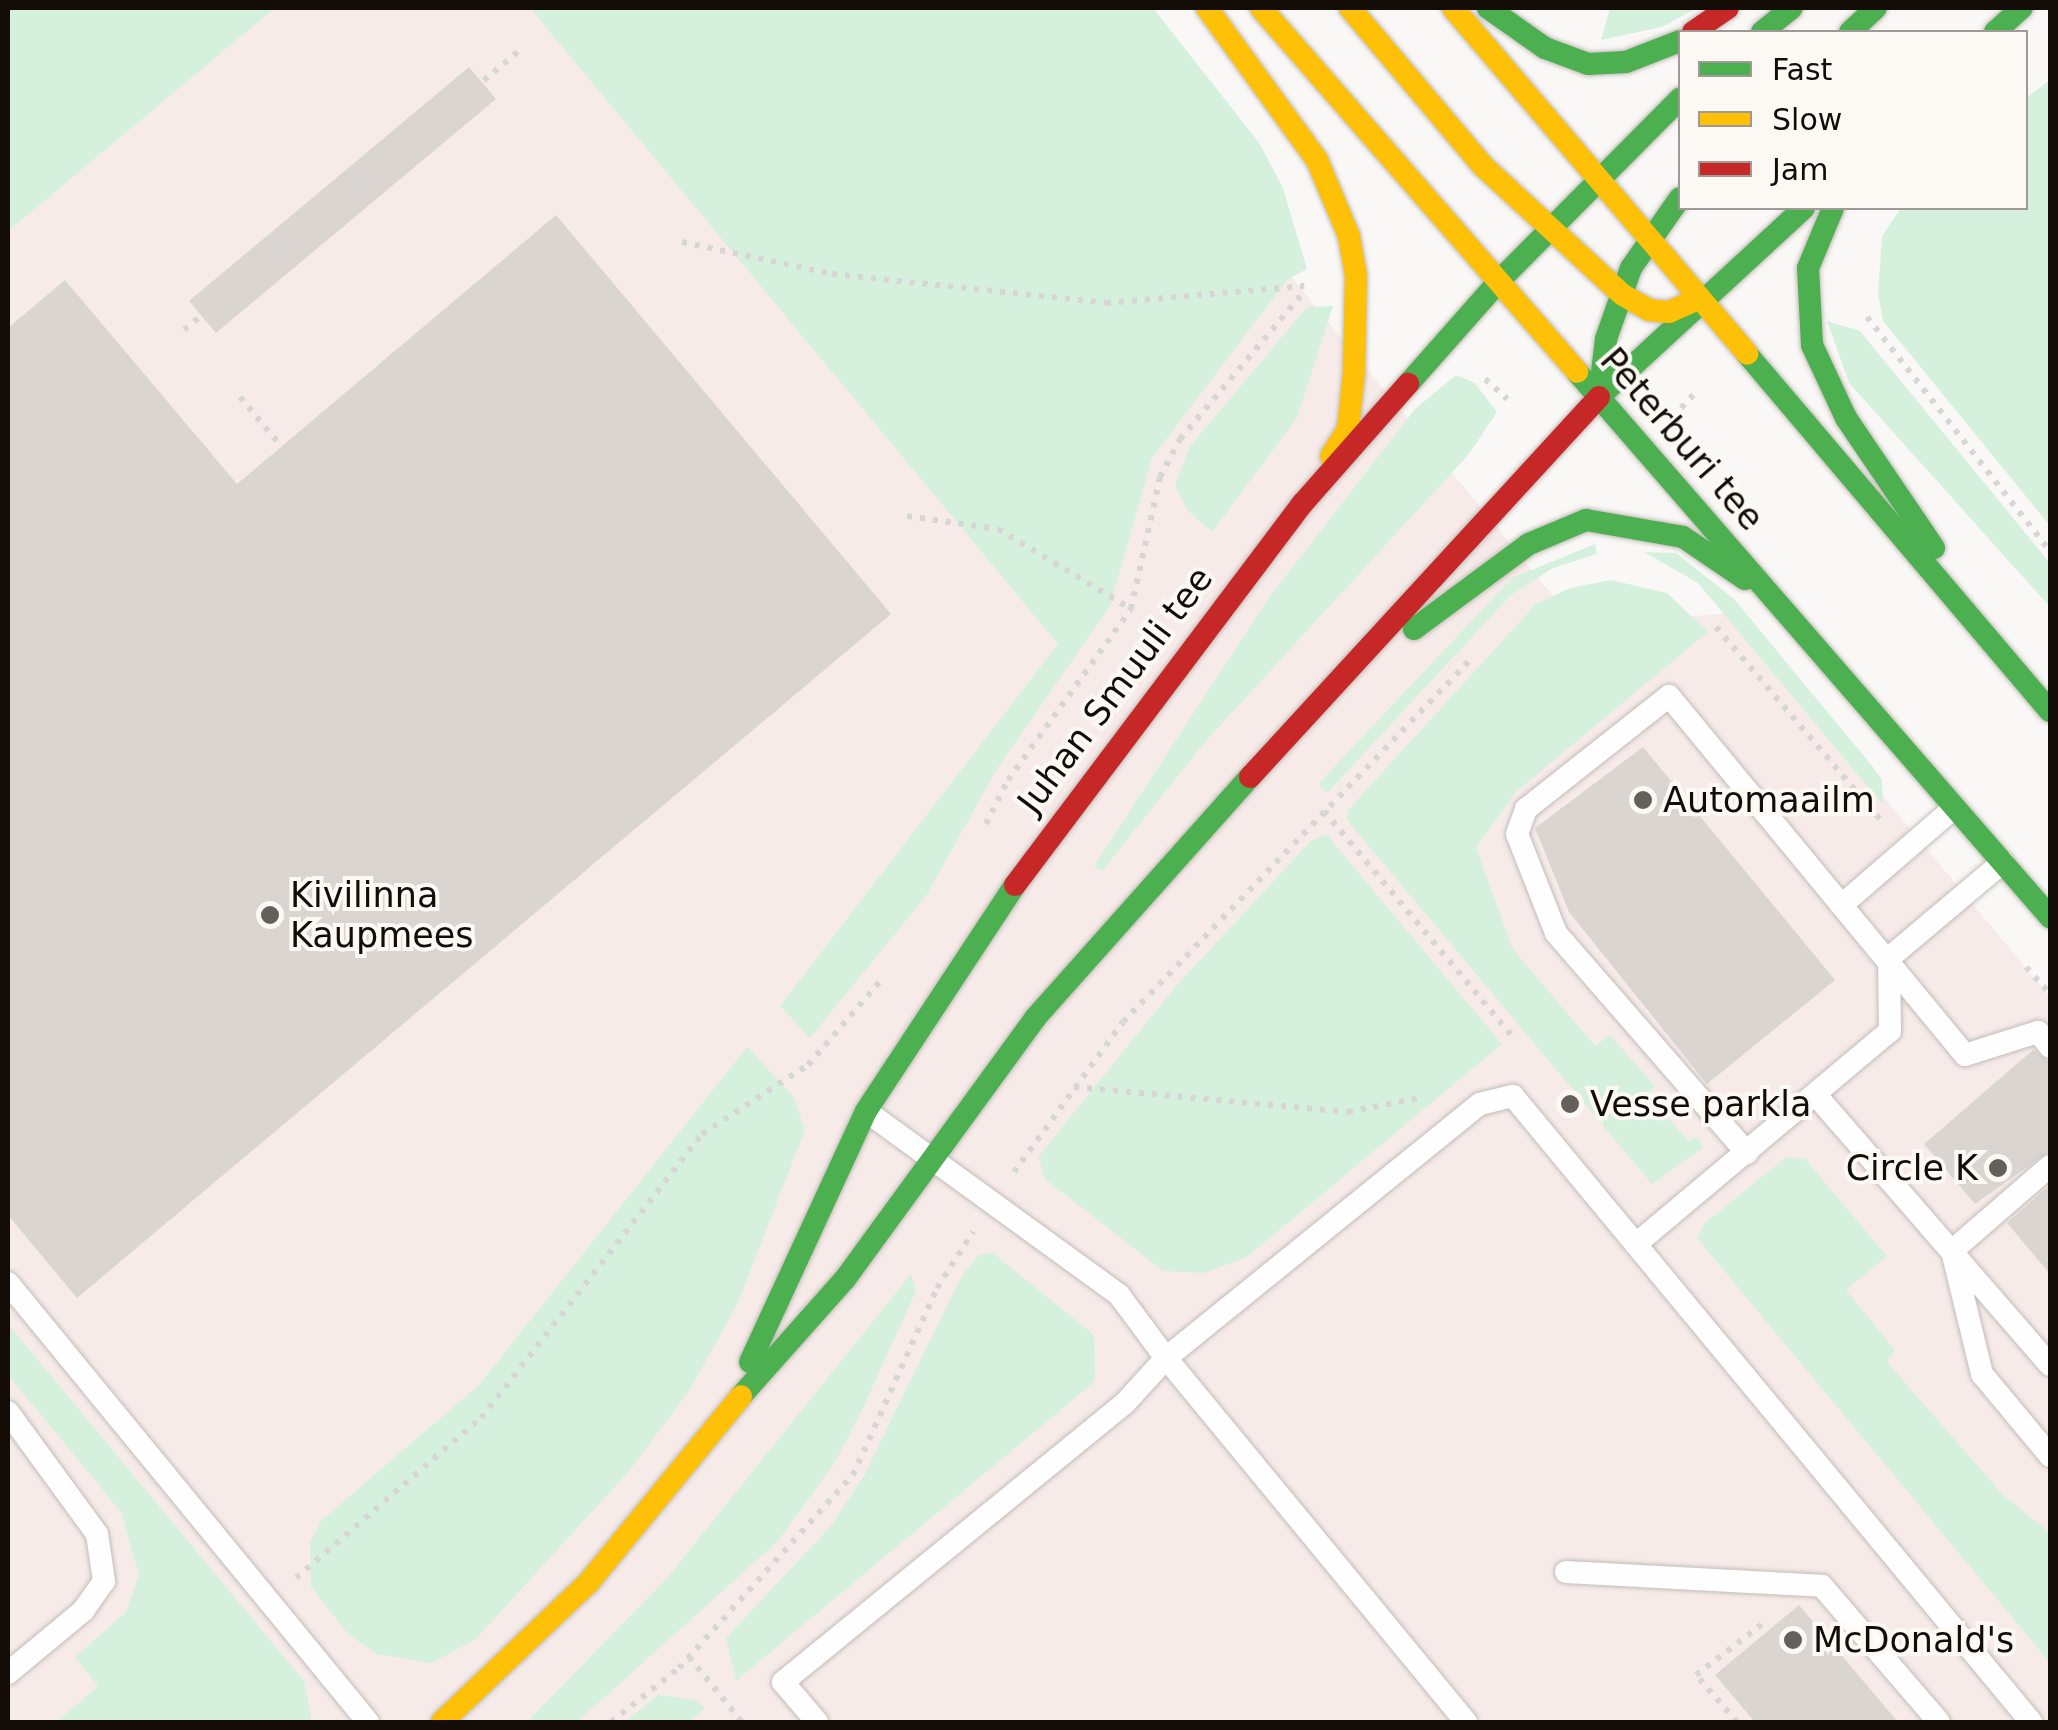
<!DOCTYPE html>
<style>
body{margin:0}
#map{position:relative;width:2058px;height:1730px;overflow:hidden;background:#faf8f6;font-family:"DejaVu Sans",sans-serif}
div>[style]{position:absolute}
.commercial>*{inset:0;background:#f7ebea}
.green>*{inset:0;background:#d5f1dd}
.building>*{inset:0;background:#dad5d0}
.path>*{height:6px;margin-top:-3px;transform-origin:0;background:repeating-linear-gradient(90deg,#d7d6d5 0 5px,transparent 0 13px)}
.roads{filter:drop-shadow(0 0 2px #c1bdb8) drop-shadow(0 0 2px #c1bdb8)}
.lane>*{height:22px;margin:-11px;padding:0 11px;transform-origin:11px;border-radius:11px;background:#fefefe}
.fast>*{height:22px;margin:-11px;padding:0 11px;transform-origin:11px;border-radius:11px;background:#4caf50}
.slow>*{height:22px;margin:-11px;padding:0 11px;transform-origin:11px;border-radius:11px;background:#ffc107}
.jam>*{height:22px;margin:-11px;padding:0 11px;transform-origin:11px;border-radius:11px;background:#c62828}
.dots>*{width:28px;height:28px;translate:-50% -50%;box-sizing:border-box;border:5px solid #fcf8f4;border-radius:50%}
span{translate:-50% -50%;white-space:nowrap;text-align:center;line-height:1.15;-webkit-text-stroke:8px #fcf8f4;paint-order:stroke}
.street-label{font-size:35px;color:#140d07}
.poi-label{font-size:35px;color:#140d07}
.left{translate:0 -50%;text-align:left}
.right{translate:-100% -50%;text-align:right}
.frame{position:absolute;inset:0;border:10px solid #140d07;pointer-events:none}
.legend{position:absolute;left:1678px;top:30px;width:350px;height:180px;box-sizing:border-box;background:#fcf8f4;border:2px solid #9f9a95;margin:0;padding:12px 18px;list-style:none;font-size:30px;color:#140d07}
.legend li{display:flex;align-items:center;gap:20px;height:50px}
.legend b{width:50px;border:2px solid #9f9a95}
</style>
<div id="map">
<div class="commercial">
<div style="clip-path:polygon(8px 8px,1071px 8px,1577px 625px,1731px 613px,2050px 997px,2050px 1722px,8px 1722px)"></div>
</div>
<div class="green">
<div style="clip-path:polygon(8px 8px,275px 8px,8px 231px)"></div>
<div style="clip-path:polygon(530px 8px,1153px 8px,1260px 144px,1283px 188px,1307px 269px,1288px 279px,1152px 458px,1110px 606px,997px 769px,926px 896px,810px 1038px,780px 1006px,1058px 644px)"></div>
<div style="clip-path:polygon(1610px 8px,1697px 8px,1662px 27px,1601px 40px)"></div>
<div style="clip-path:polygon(2050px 80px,2050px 526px,1883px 321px,1878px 293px,1882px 236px,1901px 208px,2026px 208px,2026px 98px)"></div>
<div style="clip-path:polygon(1333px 306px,1297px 418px,1212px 532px,1188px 511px,1175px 485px,1189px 448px,1307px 307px)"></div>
<div style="clip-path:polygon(1827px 321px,1860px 331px,2050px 563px,2050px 607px,1849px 383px)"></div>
<div style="clip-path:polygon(1456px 375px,1475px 383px,1497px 412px,1469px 454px,1205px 742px,1102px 871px,1094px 866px,1268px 599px,1415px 409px)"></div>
<div style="clip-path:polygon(1595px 544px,1597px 554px,1553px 568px,1511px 595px,1328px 792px,1322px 789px,1319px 783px,1512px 578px)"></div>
<div style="clip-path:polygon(1644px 552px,1676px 553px,1734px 599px,1873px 767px,1882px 780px,1883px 805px,1698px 583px)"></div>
<div style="clip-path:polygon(1611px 580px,1667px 593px,1708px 632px,1517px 791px,1476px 847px,1512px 948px,1595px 1046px,1610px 1035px,1655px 1086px,1647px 1094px,1688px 1141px,1696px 1137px,1704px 1147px,1652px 1184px,1347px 820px,1348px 810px,1536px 604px,1570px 588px)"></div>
<div style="clip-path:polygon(1326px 834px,1502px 1044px,1247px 1257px,1204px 1273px,1163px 1271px,1045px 1179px,1038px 1157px,1177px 985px,1311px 841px)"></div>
<div style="clip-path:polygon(747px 1047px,794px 1097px,805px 1130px,737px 1305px,689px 1391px,630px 1470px,475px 1640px,431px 1663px,377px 1654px,349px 1635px,311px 1587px,310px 1542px,322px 1520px,479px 1385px)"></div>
<div style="clip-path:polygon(1786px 1157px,1805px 1159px,1887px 1256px,1846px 1290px,1895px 1350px,1887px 1362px,2003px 1495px,2050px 1533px,2050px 1663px,1697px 1238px,1705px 1223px)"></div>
<div style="clip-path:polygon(993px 1253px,1094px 1335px,1095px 1381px,736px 1681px,726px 1638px,830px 1527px,864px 1476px,961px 1277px,979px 1255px)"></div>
<div style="clip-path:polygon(911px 1274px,916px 1291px,863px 1408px,834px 1464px,777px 1542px,577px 1722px,527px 1722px,668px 1577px)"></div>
<div style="clip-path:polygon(8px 1324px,304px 1681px,312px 1722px,56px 1722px,98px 1686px,75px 1657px,126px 1612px,139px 1575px,121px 1512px,8px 1375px)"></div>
<div style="clip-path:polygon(658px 1695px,696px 1700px,705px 1709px,687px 1722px,625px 1722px)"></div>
</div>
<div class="building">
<div style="clip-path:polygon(469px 67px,496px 99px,216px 333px,189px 301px)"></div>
<div style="clip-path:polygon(556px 215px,891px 614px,77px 1298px,8px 1215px,8px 328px,65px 280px,237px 484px)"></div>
<div style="clip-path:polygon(1643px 747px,1835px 980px,1707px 1084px,1569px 912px,1535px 828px)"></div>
<div style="clip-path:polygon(2033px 1050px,2050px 1062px,2050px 1151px,1975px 1204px,1924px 1144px)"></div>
<div style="clip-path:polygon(2050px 1185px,2050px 1274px,2007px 1223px)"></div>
<div style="clip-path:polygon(1799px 1605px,1898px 1722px,1755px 1722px,1715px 1675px)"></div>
</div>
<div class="path">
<div style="left:682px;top:242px;width:153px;rotate:12deg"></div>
<div style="left:832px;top:274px;width:276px;rotate:6deg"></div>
<div style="left:1106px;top:303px;width:199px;rotate:-4.9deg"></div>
<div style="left:1867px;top:317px;width:297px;rotate:52deg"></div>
<div style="left:184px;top:330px;width:440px;rotate:-39.8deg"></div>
<div style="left:1485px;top:379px;width:30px;rotate:42deg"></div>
<div style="left:240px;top:397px;width:64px;rotate:50.1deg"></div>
<div style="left:1681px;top:408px;width:19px;rotate:-47deg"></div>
<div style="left:907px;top:516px;width:92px;rotate:8.1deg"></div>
<div style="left:998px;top:529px;width:155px;rotate:31deg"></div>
<div style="left:1716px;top:627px;width:254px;rotate:49.5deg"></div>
<div style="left:1324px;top:811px;width:293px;rotate:50.1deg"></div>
<div style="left:986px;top:824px;width:49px;rotate:-63.4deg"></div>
<div style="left:1008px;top:780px;width:211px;rotate:-54.3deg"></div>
<div style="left:1131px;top:609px;width:135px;rotate:-77.6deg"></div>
<div style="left:1160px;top:477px;width:43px;rotate:-62.2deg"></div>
<div style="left:1180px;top:439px;width:189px;rotate:-49.9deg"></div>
<div style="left:2026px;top:967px;width:36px;rotate:48deg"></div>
<div style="left:1074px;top:1087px;width:275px;rotate:5.2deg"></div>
<div style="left:1348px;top:1112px;width:77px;rotate:-11.2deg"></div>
<div style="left:1014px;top:1172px;width:185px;rotate:-54deg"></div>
<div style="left:1123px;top:1022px;width:501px;rotate:-46.21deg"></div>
<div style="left:296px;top:1578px;width:245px;rotate:-40.9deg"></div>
<div style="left:481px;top:1418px;width:360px;rotate:-52.1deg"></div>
<div style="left:702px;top:1134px;width:126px;rotate:-33.1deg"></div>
<div style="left:808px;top:1065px;width:112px;rotate:-49.3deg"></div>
<div style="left:689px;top:1657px;width:84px;rotate:50.8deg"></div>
<div style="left:611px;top:1722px;width:87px;rotate:-38.5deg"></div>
<div style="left:679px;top:1668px;width:260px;rotate:-48deg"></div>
<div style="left:853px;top:1475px;width:205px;rotate:-65.8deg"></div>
<div style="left:937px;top:1288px;width:67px;rotate:-57.3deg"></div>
<div style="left:1737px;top:1722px;width:62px;rotate:-131.1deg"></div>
<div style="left:1696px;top:1675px;width:87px;rotate:-37.5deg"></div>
</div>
<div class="roads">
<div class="lane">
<div style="left:1843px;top:904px;width:147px;rotate:-40.9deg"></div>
<div style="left:1889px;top:958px;width:149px;rotate:-40.1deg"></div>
<div style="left:1816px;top:1095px;width:357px;rotate:49.1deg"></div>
<div style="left:866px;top:1111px;width:313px;rotate:36deg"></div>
<div style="left:1119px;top:1295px;width:79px;rotate:53.3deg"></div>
<div style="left:1166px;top:1358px;width:404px;rotate:-39deg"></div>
<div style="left:1480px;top:1104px;width:34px;rotate:-14deg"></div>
<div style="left:1513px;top:1096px;width:813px;rotate:50.39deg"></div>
<div style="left:1747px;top:1153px;width:291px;rotate:-131deg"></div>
<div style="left:1556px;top:933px;width:106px;rotate:-111.5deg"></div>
<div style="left:1517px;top:834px;width:27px;rotate:-70deg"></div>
<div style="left:1526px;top:809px;width:182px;rotate:-38.3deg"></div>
<div style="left:1669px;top:696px;width:465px;rotate:50.5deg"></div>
<div style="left:1965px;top:1055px;width:77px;rotate:-17.5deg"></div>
<div style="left:2038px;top:1032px;width:19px;rotate:51deg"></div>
<div style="left:2050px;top:1166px;width:130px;rotate:139.1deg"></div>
<div style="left:1952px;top:1251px;width:127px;rotate:76.3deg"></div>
<div style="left:1982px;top:1374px;width:107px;rotate:50.3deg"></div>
<div style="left:1636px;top:1244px;width:331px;rotate:-40deg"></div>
<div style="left:1890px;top:1031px;width:73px;rotate:-90.8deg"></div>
<div style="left:8px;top:1283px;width:568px;rotate:50.65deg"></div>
<div style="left:8px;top:1412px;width:151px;rotate:53.9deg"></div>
<div style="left:97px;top:1534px;width:48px;rotate:81.5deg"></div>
<div style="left:104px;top:1581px;width:35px;rotate:125deg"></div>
<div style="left:84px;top:1610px;width:99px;rotate:140.3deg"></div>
<div style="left:1566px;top:1572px;width:256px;rotate:3.1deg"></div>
<div style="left:1822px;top:1586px;width:179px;rotate:49.3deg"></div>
<div style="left:817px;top:1722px;width:52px;rotate:-130.4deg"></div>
<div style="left:783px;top:1682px;width:441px;rotate:-39.2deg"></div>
<div style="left:1125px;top:1403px;width:61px;rotate:-47.7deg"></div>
<div style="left:1166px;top:1358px;width:472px;rotate:50.5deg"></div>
</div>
<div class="fast">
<div style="left:1488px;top:8px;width:70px;rotate:35.1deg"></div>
<div style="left:1545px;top:48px;width:46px;rotate:20.4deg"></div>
<div style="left:1588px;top:64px;width:38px;rotate:-3deg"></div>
<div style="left:1626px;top:62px;width:58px;rotate:-21.3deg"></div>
<div style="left:1762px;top:32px;width:38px;rotate:-39deg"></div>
<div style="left:1850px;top:32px;width:35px;rotate:-43deg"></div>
<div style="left:1995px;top:32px;width:36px;rotate:-42deg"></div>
<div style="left:1833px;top:208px;width:65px;rotate:112.6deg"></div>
<div style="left:1808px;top:268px;width:77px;rotate:87deg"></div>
<div style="left:1812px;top:345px;width:81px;rotate:65deg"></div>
<div style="left:1846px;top:418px;width:157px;rotate:55.9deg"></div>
<div style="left:1499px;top:281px;width:257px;rotate:-45.2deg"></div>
<div style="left:1747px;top:354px;width:468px;rotate:49.7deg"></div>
<div style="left:1577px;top:372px;width:722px;rotate:49.05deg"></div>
<div style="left:1408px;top:384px;width:137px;rotate:-48.5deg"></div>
<div style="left:1599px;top:397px;width:279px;rotate:-42.7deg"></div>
<div style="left:1599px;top:397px;width:58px;rotate:-83.1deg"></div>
<div style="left:1606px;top:339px;width:75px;rotate:-70.6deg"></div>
<div style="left:1631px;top:268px;width:85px;rotate:-55deg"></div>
<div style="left:1414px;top:629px;width:143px;rotate:-36.5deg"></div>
<div style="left:1529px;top:544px;width:62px;rotate:-22.8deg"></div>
<div style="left:1586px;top:520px;width:98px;rotate:9.9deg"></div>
<div style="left:1683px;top:537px;width:75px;rotate:34.1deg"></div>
<div style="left:750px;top:1362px;width:277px;rotate:-65.2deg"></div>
<div style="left:866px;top:1111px;width:271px;rotate:-56.6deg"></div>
<div style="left:741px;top:1396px;width:157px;rotate:-48.4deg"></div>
<div style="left:845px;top:1279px;width:324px;rotate:-53.9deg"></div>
<div style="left:1036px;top:1017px;width:322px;rotate:-48.3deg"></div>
</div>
<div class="slow">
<div style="left:1207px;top:8px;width:188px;rotate:54.1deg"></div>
<div style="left:1317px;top:160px;width:82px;rotate:67.2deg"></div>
<div style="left:1349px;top:236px;width:41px;rotate:80.1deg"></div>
<div style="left:1356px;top:276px;width:96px;rotate:91.2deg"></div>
<div style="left:1354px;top:372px;width:57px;rotate:96deg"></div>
<div style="left:1348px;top:429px;width:32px;rotate:122deg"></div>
<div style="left:1261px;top:8px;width:482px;rotate:49deg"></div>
<div style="left:1350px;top:8px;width:207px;rotate:49.9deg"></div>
<div style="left:1483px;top:166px;width:190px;rotate:42.7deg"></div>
<div style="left:1623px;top:295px;width:30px;rotate:30deg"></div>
<div style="left:1649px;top:310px;width:20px;rotate:6deg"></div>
<div style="left:1669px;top:312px;width:34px;rotate:-24deg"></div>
<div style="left:1453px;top:8px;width:454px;rotate:49.6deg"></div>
<div style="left:442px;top:1722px;width:203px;rotate:-43.6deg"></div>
<div style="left:589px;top:1582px;width:240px;rotate:-50.7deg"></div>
</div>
<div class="jam">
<div style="left:1693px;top:32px;width:42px;rotate:-34.4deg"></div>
<div style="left:1250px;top:777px;width:516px;rotate:-47.43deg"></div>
<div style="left:1015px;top:885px;width:478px;rotate:-53deg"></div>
<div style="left:1303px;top:503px;width:159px;rotate:-48.6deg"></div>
</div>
</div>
<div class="dots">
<div style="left:1643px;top:800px;background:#645f5b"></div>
<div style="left:270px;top:915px;background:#645f5b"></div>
<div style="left:1570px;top:1104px;background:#645f5b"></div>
<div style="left:1998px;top:1168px;background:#645f5b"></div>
<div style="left:1793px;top:1640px;background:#645f5b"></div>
</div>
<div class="street-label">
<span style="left:1682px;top:439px;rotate:49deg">Peterburi tee</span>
<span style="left:1115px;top:690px;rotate:-53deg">Juhan Smuuli tee</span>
</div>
<div class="poi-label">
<span class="left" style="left:1663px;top:800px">Automaailm</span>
<span class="left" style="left:290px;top:915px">Kivilinna<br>Kaupmees</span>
<span class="left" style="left:1590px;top:1104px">Vesse parkla</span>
<span class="right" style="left:1978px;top:1168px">Circle K</span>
<span class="left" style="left:1813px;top:1640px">McDonald's</span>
</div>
<div class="frame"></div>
<ul class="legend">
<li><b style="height:12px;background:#4caf50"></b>Fast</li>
<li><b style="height:12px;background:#ffc107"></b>Slow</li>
<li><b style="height:12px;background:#c62828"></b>Jam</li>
</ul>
</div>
